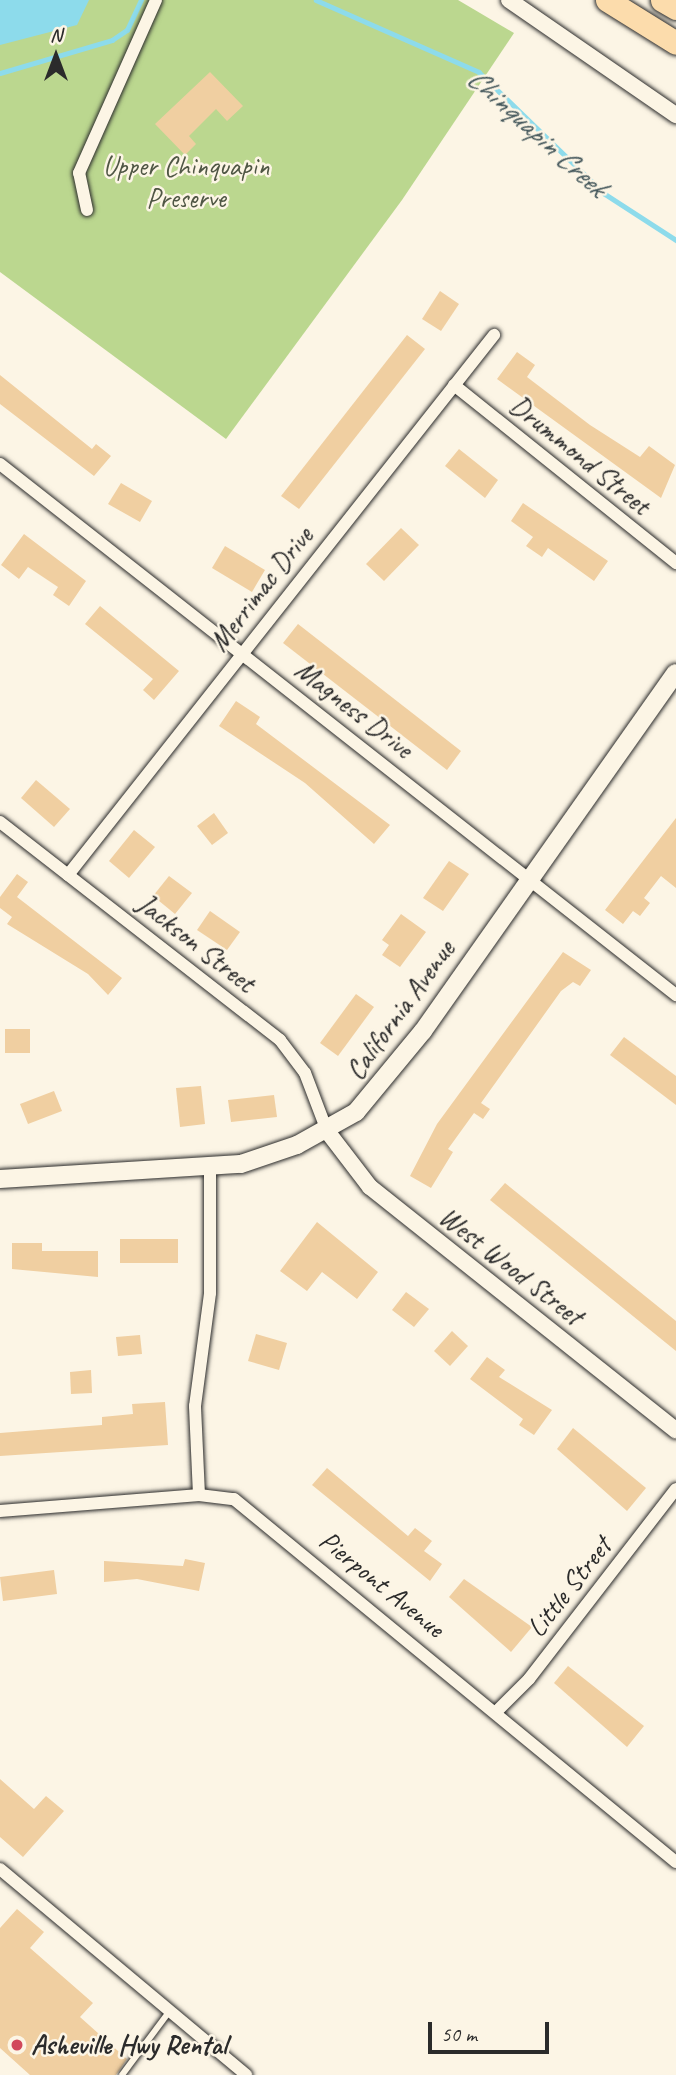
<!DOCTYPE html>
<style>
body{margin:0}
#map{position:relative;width:676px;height:2075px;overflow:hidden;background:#fcf5e5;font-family:Caveat,sans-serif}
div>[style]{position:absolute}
.green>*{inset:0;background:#bbd78f}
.water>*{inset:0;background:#8ddbeb}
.stream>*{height:4.5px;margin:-2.25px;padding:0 2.25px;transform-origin:2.25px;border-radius:2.25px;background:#8ddbeb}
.building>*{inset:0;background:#f0cfa1}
.roads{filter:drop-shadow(0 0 2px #2b2b2b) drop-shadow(0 0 2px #2b2b2b)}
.service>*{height:6px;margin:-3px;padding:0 3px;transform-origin:3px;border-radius:3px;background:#fcf5e5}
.minor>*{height:12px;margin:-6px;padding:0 6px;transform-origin:6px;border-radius:6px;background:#fcf5e5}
.tertiary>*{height:16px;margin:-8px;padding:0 8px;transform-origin:8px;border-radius:8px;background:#fcf5e5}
.secondary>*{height:18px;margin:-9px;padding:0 9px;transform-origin:9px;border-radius:9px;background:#fcf5e5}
.motorway>*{height:23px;margin:-11.5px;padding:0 11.5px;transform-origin:11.5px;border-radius:11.5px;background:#fcdcac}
.dots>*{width:19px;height:19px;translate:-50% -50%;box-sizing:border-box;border:4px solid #fcf5e5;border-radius:50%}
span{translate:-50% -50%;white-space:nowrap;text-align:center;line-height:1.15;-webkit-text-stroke:5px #fcf5e5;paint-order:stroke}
.park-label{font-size:28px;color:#4f5644}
.street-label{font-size:28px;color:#2b2b2b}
.poi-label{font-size:28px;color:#2b2b2b;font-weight:700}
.left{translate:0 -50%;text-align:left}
.water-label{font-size:30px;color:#44575b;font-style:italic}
.north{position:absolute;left:21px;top:21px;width:70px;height:70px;-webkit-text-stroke:5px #fcf5e5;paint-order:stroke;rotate:0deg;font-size:19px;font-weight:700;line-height:28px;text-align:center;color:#2b2b2b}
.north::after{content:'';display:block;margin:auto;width:24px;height:32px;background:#2b2b2b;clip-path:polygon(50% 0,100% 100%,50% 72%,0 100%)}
.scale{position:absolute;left:428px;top:2022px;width:121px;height:32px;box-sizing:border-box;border:4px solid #2b2b2b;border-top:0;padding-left:9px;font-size:21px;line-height:24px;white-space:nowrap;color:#2b2b2b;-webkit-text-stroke:5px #fcf5e5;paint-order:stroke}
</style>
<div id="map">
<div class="green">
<div style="clip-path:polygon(0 0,458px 0,514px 33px,402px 200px,226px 439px,0 272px)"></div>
</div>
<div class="water">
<div style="clip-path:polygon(0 0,89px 0,77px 25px,0 45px)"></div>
</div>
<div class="stream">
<div style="left:316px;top:0;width:178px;rotate:23.8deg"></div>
<div style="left:479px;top:72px;width:175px;rotate:44.1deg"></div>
<div style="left:605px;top:194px;width:85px;rotate:32.9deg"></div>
<div style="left:0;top:73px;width:117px;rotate:-16.4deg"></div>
<div style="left:112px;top:40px;width:18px;rotate:-34deg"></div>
<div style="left:127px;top:30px;width:33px;rotate:-65deg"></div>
</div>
<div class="building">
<div style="clip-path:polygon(210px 72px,243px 106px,227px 121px,216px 109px,189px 136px,196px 144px,185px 155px,155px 124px)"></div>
<div style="clip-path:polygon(440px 291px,459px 304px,441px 331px,422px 319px)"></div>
<div style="clip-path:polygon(407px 335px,425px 349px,299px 509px,281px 496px)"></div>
<div style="clip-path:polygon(517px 352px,535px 365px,527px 377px,590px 425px,640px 457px,649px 446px,675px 465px,661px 498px,497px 379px)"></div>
<div style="clip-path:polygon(0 375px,92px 449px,96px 444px,111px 456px,94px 476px,0 404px)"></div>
<div style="clip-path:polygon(459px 449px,498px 480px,485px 498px,445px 466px)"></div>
<div style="clip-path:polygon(121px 483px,152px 501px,140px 522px,108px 504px)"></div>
<div style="clip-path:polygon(523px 503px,608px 561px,594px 581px,548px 548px,542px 557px,526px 546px,533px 537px,511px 521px)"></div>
<div style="clip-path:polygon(401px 528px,419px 545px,384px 581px,366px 564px)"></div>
<div style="clip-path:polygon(24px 534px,86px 581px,69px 606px,53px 595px,58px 587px,28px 567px,19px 579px,1px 565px)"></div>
<div style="clip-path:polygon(225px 546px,265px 570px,252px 592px,212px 568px)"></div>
<div style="clip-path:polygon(100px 606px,179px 671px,154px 700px,143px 690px,153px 679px,85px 624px)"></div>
<div style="clip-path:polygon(298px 624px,461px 751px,447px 770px,283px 643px)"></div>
<div style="clip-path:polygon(236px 701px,260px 717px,256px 724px,390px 825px,374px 844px,305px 783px,219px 726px)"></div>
<div style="clip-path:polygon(36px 780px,70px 809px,54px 827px,21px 798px)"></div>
<div style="clip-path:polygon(214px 813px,228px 833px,212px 845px,197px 826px)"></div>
<div style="clip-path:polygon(676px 818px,676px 888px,661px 876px,644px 898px,650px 903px,640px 916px,633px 911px,623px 924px,605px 910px)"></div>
<div style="clip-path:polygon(134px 830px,155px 847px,129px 878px,109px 861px)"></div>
<div style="clip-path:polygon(449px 861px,469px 874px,443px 911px,423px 898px)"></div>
<div style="clip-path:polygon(17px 874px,28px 882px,17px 897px,122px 978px,108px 995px,88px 974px,7px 924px,12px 917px,0 908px,0 897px)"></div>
<div style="clip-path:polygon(169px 876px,192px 893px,175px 914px,153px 896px)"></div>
<div style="clip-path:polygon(210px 911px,240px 932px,227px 950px,197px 930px)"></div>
<div style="clip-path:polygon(401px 914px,426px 932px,400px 967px,382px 955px,389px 945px,382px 940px)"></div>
<div style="clip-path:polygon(563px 952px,591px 970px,580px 986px,573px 982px,561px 991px,481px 1103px,490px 1109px,483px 1119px,474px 1113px,448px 1149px,453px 1152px,431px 1188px,410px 1176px,437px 1124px)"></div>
<div style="clip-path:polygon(356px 994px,374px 1007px,338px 1056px,320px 1043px)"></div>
<div style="clip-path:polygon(5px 1029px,30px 1029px,30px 1053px,5px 1053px)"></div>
<div style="clip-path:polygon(624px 1037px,676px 1076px,676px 1105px,610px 1055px)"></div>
<div style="clip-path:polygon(201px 1086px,205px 1124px,180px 1127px,176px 1088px)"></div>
<div style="clip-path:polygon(54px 1091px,62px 1111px,28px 1124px,20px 1104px)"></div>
<div style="clip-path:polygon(274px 1095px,277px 1117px,231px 1122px,228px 1100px)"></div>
<div style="clip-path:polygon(505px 1183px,676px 1321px,676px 1351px,490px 1200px)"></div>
<div style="clip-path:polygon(317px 1222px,378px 1272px,357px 1299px,322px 1272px,307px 1291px,280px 1271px)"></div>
<div style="clip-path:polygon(120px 1239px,178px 1239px,178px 1263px,120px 1263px)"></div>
<div style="clip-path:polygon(12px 1243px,42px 1243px,42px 1251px,98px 1251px,98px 1277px,12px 1269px)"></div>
<div style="clip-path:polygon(406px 1292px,429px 1309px,414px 1327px,392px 1310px)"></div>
<div style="clip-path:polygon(452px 1331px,468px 1346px,450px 1366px,434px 1351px)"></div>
<div style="clip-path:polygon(256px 1334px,287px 1343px,279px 1370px,248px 1361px)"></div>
<div style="clip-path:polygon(140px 1335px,142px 1354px,118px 1356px,116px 1337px)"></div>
<div style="clip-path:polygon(487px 1357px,505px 1370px,499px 1377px,552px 1410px,534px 1435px,519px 1425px,523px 1419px,470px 1379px)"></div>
<div style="clip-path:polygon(91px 1370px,92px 1393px,71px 1394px,70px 1372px)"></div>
<div style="clip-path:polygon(165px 1402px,168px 1445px,0 1456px,0 1433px,102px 1425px,102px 1417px,133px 1414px,132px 1404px)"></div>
<div style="clip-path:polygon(573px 1428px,646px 1488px,627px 1511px,557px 1449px)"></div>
<div style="clip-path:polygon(327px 1468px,408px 1536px,415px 1528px,432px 1541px,424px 1551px,442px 1564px,430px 1581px,312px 1485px)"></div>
<div style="clip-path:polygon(185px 1559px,205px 1563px,199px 1591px,137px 1579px,104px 1582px,104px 1561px,183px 1566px)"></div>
<div style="clip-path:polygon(54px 1570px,57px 1594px,3px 1601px,0 1577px)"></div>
<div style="clip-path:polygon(464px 1579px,532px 1627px,511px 1652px,449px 1597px)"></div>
<div style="clip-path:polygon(568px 1666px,644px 1726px,627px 1747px,554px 1683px)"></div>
<div style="clip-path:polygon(0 1779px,34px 1809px,46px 1796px,64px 1811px,23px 1857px,0 1837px)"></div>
<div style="clip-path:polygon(17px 1909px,44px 1932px,30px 1948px,93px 2003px,80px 2017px,127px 2059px,116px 2075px,30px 2075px,0 2048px,0 1928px)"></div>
</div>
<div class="roads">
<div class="service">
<div style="left:122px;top:2075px;width:79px;rotate:-53.3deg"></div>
</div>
<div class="minor">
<div style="left:87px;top:210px;width:38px;rotate:-102deg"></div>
<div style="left:79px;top:173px;width:189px;rotate:-66deg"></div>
<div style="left:454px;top:385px;width:285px;rotate:38.7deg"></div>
<div style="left:0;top:464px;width:860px;rotate:38.15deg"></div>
<div style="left:0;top:822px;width:355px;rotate:37.9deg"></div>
<div style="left:280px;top:1040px;width:41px;rotate:52.9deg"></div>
<div style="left:305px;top:1073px;width:62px;rotate:69.2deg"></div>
<div style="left:68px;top:875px;width:688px;rotate:-51.73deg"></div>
<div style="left:199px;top:1495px;width:89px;rotate:-92.6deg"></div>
<div style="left:195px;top:1406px;width:114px;rotate:-82.4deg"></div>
<div style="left:210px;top:1293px;width:125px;rotate:-90deg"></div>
<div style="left:0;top:1511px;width:200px;rotate:-4.6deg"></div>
<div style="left:199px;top:1495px;width:35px;rotate:7deg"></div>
<div style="left:234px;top:1499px;width:572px;rotate:39.4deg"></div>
<div style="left:497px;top:1711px;width:45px;rotate:-45deg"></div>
<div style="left:529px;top:1679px;width:240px;rotate:-52.3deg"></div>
<div style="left:0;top:1869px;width:321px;rotate:39.9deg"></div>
</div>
<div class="tertiary">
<div style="left:509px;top:0;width:203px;rotate:34.6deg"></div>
<div style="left:327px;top:1131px;width:71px;rotate:52.5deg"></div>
<div style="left:370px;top:1187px;width:391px;rotate:38.5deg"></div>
</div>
<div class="secondary">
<div style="left:0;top:1179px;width:241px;rotate:-3.6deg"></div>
<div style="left:241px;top:1164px;width:59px;rotate:-18.7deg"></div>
<div style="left:297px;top:1145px;width:68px;rotate:-29.2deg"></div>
<div style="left:356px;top:1112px;width:105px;rotate:-50.4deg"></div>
<div style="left:423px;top:1031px;width:438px;rotate:-54.8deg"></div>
</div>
<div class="motorway">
<div style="left:607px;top:0;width:81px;rotate:31.9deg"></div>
<div style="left:662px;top:0;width:16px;rotate:30deg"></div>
</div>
</div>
<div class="dots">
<div style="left:17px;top:2045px;background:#d1495b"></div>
</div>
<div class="park-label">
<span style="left:186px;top:182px">Upper Chinquapin<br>Preserve</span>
</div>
<div class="street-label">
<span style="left:580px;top:455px;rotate:39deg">Drummond Street</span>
<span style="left:261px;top:589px;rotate:-52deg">Merrimac Drive</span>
<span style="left:354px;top:709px;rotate:38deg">Magness Drive</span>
<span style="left:196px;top:943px;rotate:38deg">Jackson Street</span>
<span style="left:400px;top:1010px;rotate:-54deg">California Avenue</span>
<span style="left:511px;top:1266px;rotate:38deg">West Wood Street</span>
<span style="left:382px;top:1584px;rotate:39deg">Pierpont Avenue</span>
<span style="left:569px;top:1587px;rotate:-52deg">Little Street</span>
</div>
<div class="poi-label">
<span class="left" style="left:31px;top:2045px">Asheville Hwy Rental</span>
</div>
<div class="water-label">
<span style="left:537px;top:132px;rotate:42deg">Chinquapin Creek</span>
</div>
<div class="north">N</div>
<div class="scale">50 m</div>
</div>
